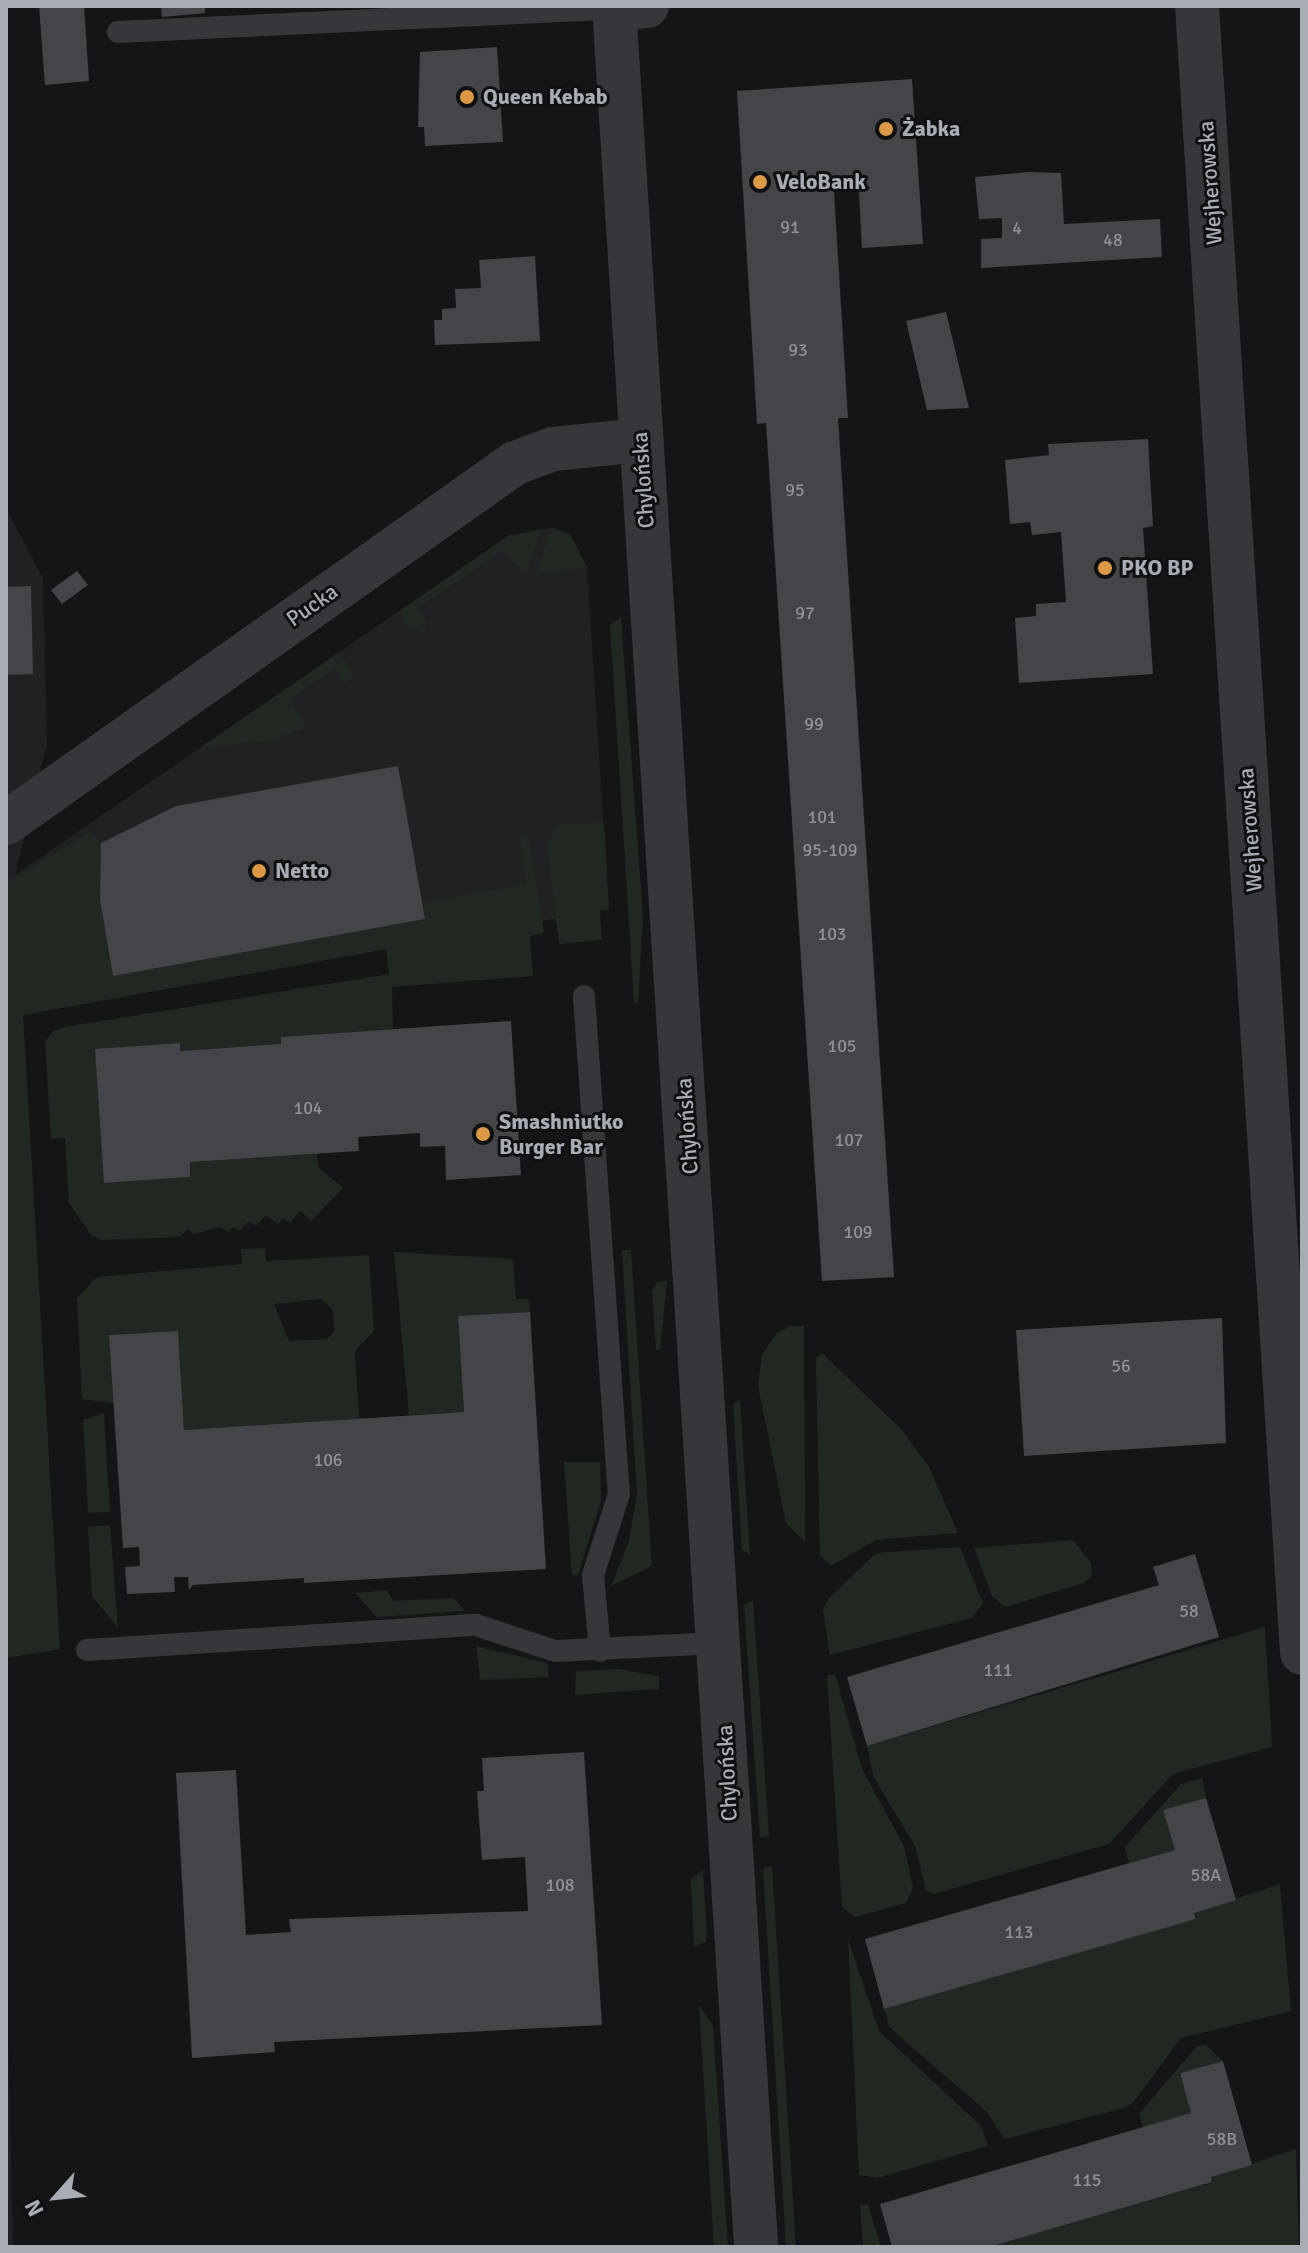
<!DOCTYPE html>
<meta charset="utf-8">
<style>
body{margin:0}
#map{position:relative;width:1308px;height:2253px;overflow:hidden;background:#141516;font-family:Signika,sans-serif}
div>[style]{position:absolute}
.built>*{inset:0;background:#202123}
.green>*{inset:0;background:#212821}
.building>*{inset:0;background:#434548}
.service>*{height:22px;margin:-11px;padding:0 11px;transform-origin:11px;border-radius:11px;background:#36373a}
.minor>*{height:44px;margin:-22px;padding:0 22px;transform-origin:22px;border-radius:22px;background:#36373a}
.tertiary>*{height:44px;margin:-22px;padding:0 22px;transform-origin:22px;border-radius:22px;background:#36373a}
.dots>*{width:22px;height:22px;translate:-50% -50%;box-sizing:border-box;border:4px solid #0f1011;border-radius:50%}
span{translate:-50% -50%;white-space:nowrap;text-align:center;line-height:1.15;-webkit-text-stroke:6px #0f1011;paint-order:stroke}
.number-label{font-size:18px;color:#8f9399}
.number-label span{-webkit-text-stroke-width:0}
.poi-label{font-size:22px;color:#a8adb4;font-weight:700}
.left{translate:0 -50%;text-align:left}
.street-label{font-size:22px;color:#a8adb4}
.frame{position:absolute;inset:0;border:8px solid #a8adb4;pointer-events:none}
.north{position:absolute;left:16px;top:2157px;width:80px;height:80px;-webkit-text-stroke:6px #0f1011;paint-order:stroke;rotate:243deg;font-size:22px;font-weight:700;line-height:32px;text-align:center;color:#a8adb4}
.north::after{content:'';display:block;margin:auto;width:28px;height:36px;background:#a8adb4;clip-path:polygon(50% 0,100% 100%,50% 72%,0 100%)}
</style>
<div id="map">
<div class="built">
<div style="clip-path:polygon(6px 508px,43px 578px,47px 744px,15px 875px,508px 536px,552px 528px,570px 534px,587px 568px,609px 909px,23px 1015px,60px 1649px,6px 1658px)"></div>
<div style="clip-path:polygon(6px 1951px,13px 2247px,6px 2247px)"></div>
</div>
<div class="green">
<div style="clip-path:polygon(552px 528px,570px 534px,587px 568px,536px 573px)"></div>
<div style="clip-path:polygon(541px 529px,526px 574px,503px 550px,417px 609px,427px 623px,424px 632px,406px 626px,401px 610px,508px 536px)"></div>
<div style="clip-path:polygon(621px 617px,643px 916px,638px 1003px,634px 1003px,610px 625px)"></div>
<div style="clip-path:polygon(335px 655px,346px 661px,353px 677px,345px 685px,335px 669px,290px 698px,306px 727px,272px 740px,200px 748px)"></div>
<div style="clip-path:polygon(604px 823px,609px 909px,600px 911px,602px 940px,559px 944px,547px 845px,558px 824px)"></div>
<div style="clip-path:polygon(90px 832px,101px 843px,100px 899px,113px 976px,425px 919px,423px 903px,526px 884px,520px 836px,528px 836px,544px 933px,530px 936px,533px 976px,392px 987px,393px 1029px,281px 1037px,281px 1044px,180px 1051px,180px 1044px,104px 1183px,190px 1177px,190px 1162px,317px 1154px,318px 1167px,343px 1188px,311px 1221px,300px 1211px,290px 1223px,283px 1218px,278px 1224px,266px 1215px,256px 1226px,249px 1221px,239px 1231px,233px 1227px,228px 1232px,220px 1227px,194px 1234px,188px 1229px,180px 1237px,102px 1240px,91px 1235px,69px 1203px,65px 1138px,51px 1139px,45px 1042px,53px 1031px,65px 1027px,389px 974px,386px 949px,23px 1015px,60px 1649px,6px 1658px,6px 883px)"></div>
<div style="clip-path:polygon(evenodd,265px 1248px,266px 1261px,369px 1255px,374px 1331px,355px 1351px,359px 1419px,184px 1430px,178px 1331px,110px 1335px,114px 1403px,82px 1399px,77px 1298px,97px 1277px,242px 1264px,241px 1249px,265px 1248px,321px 1299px,333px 1310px,334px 1332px,327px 1339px,289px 1341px,274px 1304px,321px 1299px)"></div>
<div style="clip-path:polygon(622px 1250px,631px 1250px,652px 1566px,611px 1586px,628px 1544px,637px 1496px)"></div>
<div style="clip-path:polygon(394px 1252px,513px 1259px,516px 1299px,529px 1299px,530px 1312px,458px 1317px,464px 1412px,409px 1415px)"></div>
<div style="clip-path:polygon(667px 1281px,660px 1350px,656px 1350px,652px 1291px,657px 1282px)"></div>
<div style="clip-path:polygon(790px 1326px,804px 1326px,805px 1542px,786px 1523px,758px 1386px,762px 1354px,777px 1333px)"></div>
<div style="clip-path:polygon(822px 1353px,901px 1429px,929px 1467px,958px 1533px,876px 1540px,831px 1566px,820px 1556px,816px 1358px)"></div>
<div style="clip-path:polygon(740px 1400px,750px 1555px,742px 1550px,733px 1404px)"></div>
<div style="clip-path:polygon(104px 1413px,110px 1512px,88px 1513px,83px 1420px)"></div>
<div style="clip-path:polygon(564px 1462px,600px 1462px,601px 1501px,578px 1575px,572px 1576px)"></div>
<div style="clip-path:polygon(110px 1525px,118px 1628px,92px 1596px,88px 1527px)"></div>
<div style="clip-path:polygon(1073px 1540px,1091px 1563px,1092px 1576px,1084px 1583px,1005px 1607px,992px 1596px,974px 1548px)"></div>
<div style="clip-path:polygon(960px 1547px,983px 1603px,972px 1618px,830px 1655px,823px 1610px,828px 1599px,876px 1553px)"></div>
<div style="clip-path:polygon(387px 1590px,393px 1601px,454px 1598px,465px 1611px,377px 1617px,355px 1593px)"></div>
<div style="clip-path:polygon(753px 1600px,769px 1836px,760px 1838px,744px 1605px)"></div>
<div style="clip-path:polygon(1265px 1627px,1272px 1747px,1173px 1774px,1109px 1844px,934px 1894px,926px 1891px,915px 1846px,874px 1778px,867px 1746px)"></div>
<div style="clip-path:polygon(476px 1646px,547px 1663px,549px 1677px,480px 1680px)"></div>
<div style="clip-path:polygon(618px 1669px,659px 1676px,659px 1689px,575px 1695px,576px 1671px)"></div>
<div style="clip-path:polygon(835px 1674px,862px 1769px,904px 1846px,913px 1888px,906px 1903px,855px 1917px,842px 1907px,827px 1676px)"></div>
<div style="clip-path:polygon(1202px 1778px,1206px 1798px,1163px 1811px,1175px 1850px,1129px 1863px,1125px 1847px,1181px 1784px)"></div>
<div style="clip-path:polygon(772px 1866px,796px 2247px,786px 2247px,763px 1868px)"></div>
<div style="clip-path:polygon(703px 1870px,707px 1935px,706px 1942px,694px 1947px,691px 1879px)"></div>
<div style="clip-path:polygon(1280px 1884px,1291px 2011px,1181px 2038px,1133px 2103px,1124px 2108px,1004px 2139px,987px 2112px,889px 2027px,884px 2009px,1196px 1919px,1195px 1912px)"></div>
<div style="clip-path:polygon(848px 1939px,879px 2031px,981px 2126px,988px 2146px,877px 2178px,859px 2175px)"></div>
<div style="clip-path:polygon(699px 2005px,713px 2026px,728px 2247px,714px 2247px)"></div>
<div style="clip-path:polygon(1206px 2045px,1223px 2061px,1180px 2073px,1191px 2113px,1143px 2128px,1139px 2114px,1197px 2046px)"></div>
<div style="clip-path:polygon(1296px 2149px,1299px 2247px,989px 2247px,1211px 2183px,1211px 2177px)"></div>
<div style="clip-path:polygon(868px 2204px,881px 2247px,863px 2247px,860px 2205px)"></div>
</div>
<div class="building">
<div style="clip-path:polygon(39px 6px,84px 6px,89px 81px,45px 85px)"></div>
<div style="clip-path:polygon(161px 6px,205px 6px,205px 13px,162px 17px)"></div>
<div style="clip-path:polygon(497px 47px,503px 142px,425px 146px,424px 127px,418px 127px,420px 52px)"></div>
<div style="clip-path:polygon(912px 79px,923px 244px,862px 248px,858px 175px,833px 176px,848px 418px,838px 418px,894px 1277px,822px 1281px,766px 423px,757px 424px,737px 91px)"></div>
<div style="clip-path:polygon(1029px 172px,1061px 173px,1064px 224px,1160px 219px,1162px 257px,981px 268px,981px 239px,1002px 238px,1002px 218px,979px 219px,975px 177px)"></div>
<div style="clip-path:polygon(535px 256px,540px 341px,435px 345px,434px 320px,442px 320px,442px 309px,456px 308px,455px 289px,481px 288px,479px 260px)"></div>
<div style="clip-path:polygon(946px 312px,969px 408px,927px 410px,906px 321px)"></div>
<div style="clip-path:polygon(1148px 439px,1153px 526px,1143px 528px,1153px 674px,1019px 683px,1015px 618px,1036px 616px,1036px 604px,1066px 602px,1061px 532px,1032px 535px,1030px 522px,1010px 524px,1005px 460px,1049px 455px,1048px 444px)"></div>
<div style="clip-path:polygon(77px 571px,88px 585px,62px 604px,51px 590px)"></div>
<div style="clip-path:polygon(31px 586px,33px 674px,6px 675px,6px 587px)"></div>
<div style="clip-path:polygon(398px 766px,425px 919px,113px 976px,100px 899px,101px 843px,176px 806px)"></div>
<div style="clip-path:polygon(511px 1021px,521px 1175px,446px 1180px,445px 1146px,420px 1147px,420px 1133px,358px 1137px,359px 1151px,190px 1162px,190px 1177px,104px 1183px,95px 1049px,180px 1043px,180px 1051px,281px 1044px,281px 1037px)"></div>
<div style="clip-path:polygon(530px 1312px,546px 1569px,304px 1583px,304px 1578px,193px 1585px,189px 1590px,188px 1577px,174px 1577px,175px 1592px,127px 1594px,125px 1567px,140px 1566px,139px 1547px,123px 1548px,109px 1335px,178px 1331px,184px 1430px,464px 1412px,458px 1316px)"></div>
<div style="clip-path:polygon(1222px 1318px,1226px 1443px,1024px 1456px,1016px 1330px)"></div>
<div style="clip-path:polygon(1195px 1554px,1219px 1637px,867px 1746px,847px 1677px,1159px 1585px,1153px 1567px)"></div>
<div style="clip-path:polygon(584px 1752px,602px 2025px,274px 2042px,275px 2052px,192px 2058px,176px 1773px,236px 1770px,246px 1935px,291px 1932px,289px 1919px,528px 1911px,525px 1857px,482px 1860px,477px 1791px,484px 1791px,482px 1758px)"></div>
<div style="clip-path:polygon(1206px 1798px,1236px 1900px,1194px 1913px,1196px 1919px,884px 2009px,865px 1939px,1175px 1850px,1163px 1810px)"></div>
<div style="clip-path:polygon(1223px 2061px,1252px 2165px,1211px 2177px,1212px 2182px,989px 2247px,892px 2247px,880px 2204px,1191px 2113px,1180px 2073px)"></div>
</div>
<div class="service">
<div style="left:118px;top:32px;width:497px;rotate:-2.7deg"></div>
<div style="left:584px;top:996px;width:499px;rotate:86deg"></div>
<div style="left:619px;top:1494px;width:85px;rotate:107.8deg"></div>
<div style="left:593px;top:1575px;width:76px;rotate:84.7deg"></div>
<div style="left:87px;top:1650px;width:390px;rotate:-3.7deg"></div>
<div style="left:476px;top:1625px;width:83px;rotate:18.2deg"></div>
<div style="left:555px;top:1651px;width:164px;rotate:-2.8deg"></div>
</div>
<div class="minor">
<div style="left:1197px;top:6px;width:1650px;rotate:86.35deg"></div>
<div style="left:614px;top:9px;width:33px;rotate:-5deg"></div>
</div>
<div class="tertiary">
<div style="left:614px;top:6px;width:2245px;rotate:86.37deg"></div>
<div style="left:6px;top:823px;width:623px;rotate:-35.27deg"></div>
<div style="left:515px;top:463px;width:40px;rotate:-20.2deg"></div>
<div style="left:553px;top:449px;width:87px;rotate:-5.9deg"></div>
</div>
<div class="dots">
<div style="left:467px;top:97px;background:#db9947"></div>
<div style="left:886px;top:129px;background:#db9947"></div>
<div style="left:760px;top:182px;background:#db9947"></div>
<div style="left:1105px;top:568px;background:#db9947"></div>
<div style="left:259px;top:871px;background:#db9947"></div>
<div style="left:483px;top:1134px;background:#db9947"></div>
</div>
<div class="number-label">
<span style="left:790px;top:227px">91</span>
<span style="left:1017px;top:228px">4</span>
<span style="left:1113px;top:240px">48</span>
<span style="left:798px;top:350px">93</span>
<span style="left:795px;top:490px">95</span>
<span style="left:805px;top:613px">97</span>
<span style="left:814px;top:724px">99</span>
<span style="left:822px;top:817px">101</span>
<span style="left:830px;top:850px">95-109</span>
<span style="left:832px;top:934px">103</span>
<span style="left:842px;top:1046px">105</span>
<span style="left:308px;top:1108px">104</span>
<span style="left:849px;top:1140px">107</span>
<span style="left:858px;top:1232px">109</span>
<span style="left:1121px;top:1366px">56</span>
<span style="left:328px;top:1460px">106</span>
<span style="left:1189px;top:1611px">58</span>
<span style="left:998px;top:1670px">111</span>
<span style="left:1206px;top:1875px">58A</span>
<span style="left:560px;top:1885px">108</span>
<span style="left:1019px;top:1932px">113</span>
<span style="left:1222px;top:2139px">58B</span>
<span style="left:1087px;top:2180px">115</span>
</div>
<div class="poi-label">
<span class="left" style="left:483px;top:97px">Queen Kebab</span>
<span class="left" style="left:902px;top:129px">Żabka</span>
<span class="left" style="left:776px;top:182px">VeloBank</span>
<span class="left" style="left:1121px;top:568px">PKO BP</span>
<span class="left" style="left:275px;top:871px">Netto</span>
<span class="left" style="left:499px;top:1134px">Smashniutko<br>Burger Bar</span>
</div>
<div class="street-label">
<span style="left:1210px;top:183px;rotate:-94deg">Wejherowska</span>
<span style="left:643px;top:480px;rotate:-94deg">Chylońska</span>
<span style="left:312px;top:605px;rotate:-35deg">Pucka</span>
<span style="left:1250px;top:830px;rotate:-94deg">Wejherowska</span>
<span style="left:687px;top:1126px;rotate:-94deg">Chylońska</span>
<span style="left:727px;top:1773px;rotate:-93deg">Chylońska</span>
</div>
<div class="frame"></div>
<div class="north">N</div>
</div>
